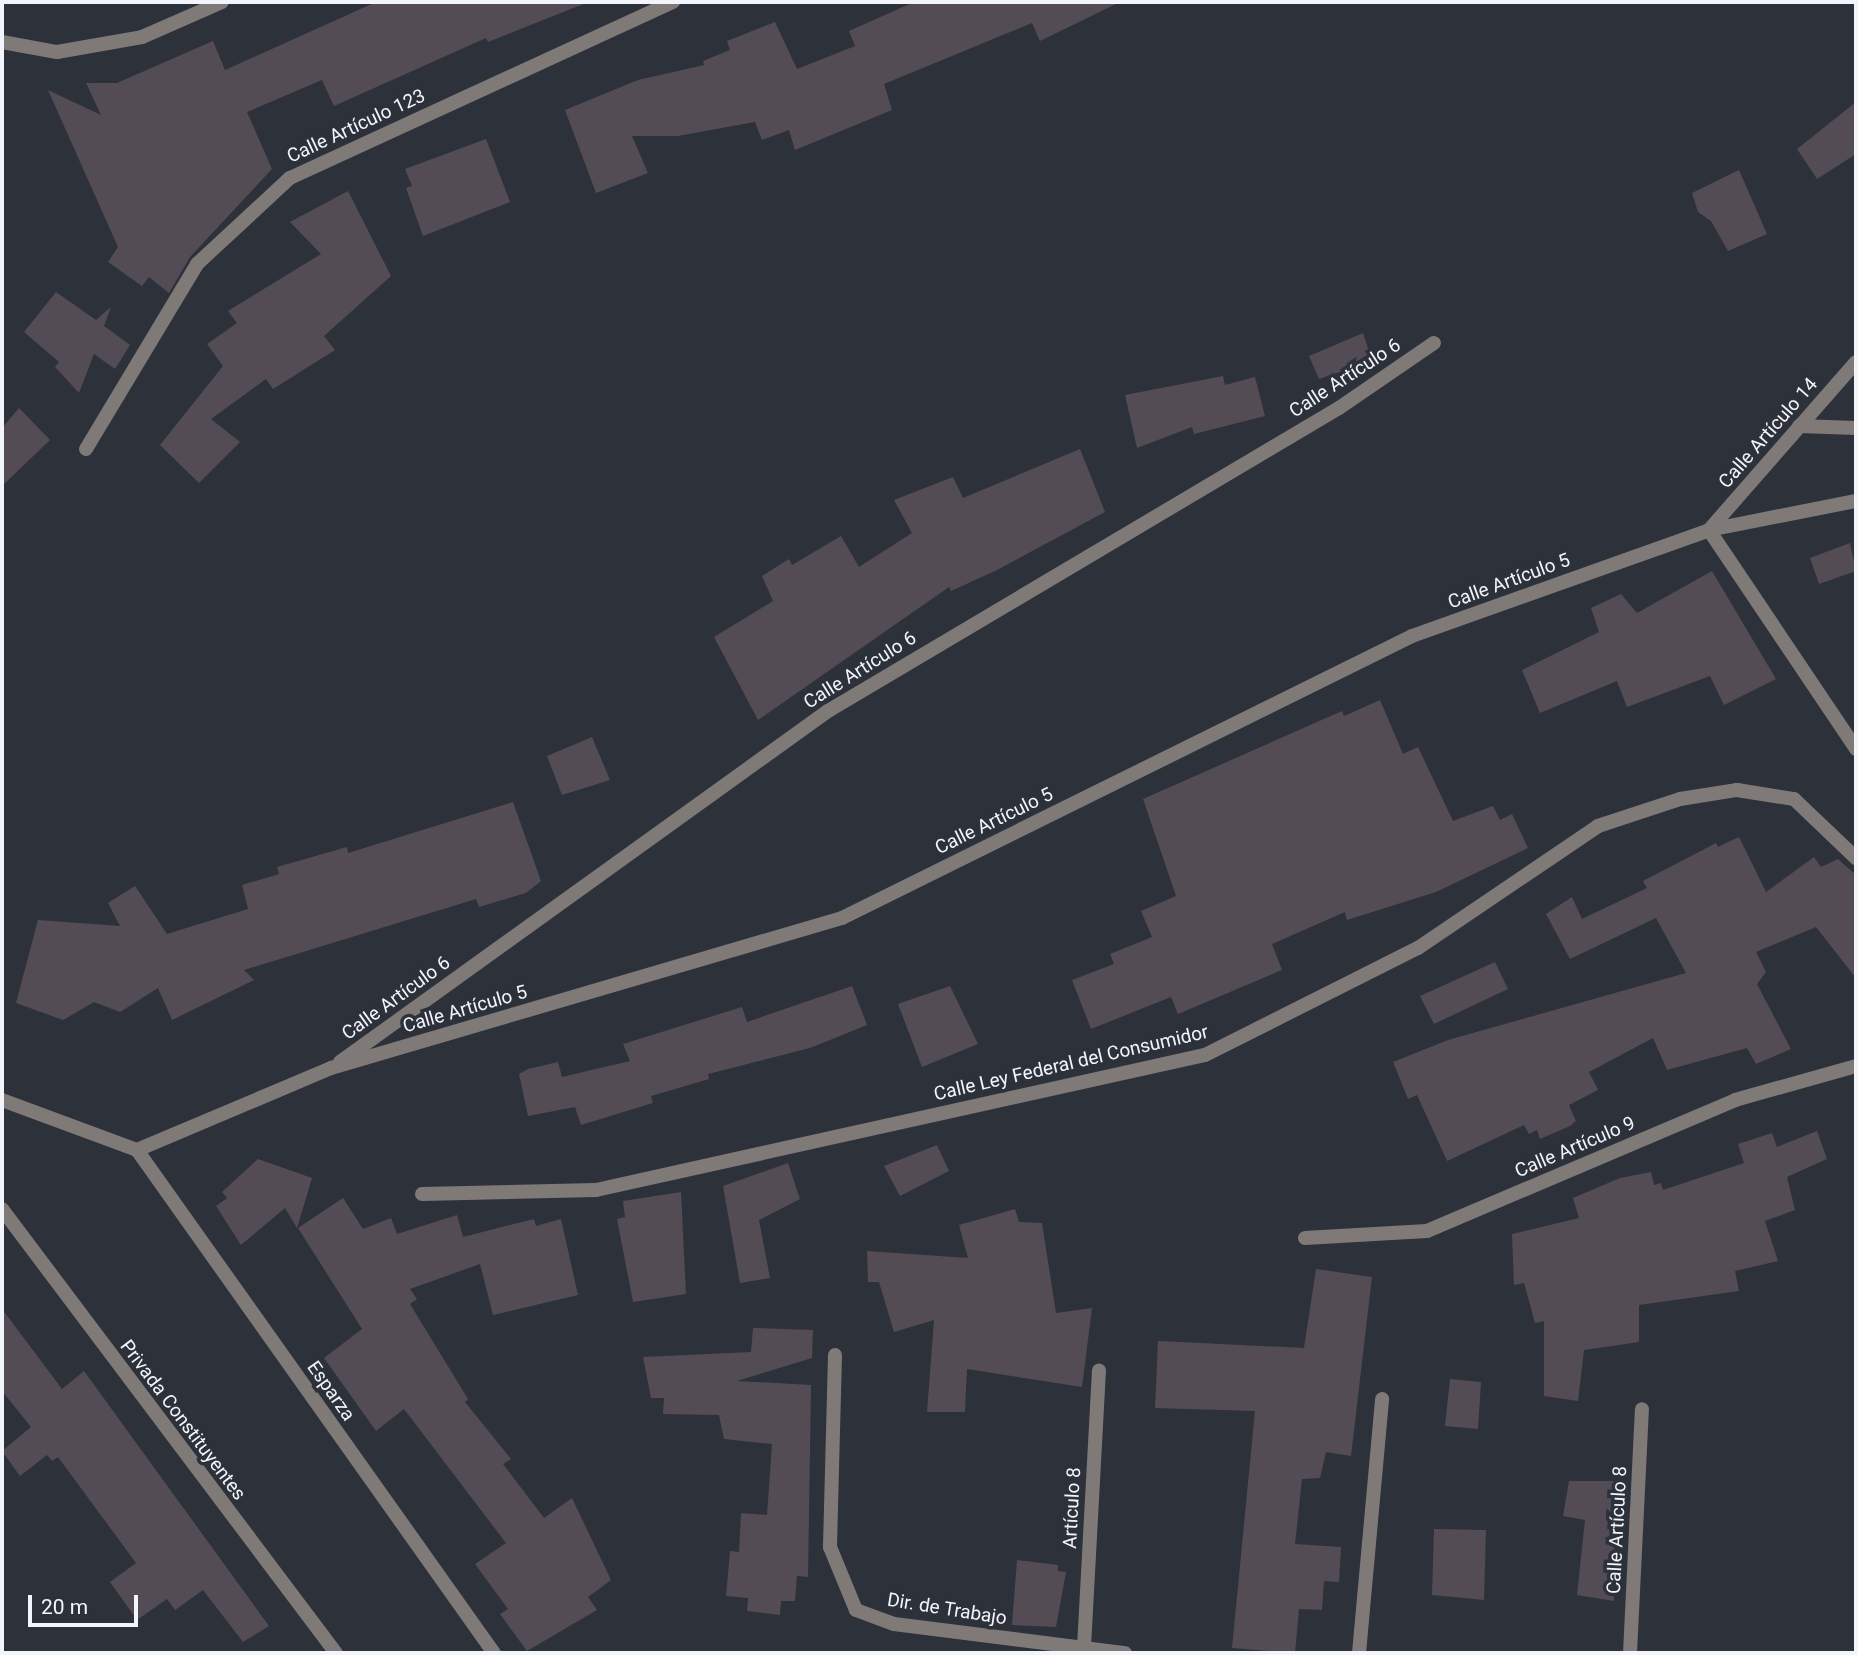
<!DOCTYPE html>
<meta charset="utf-8">
<style>
body{margin:0}
#map{position:relative;width:1858px;height:1655px;overflow:hidden;background:#2d313a;font-family:Roboto,sans-serif}
div>[style]{position:absolute}
.building>*{inset:0;background:#544c54}
.minor>*{height:14px;margin:-7px;padding:0 7px;transform-origin:7px;border-radius:7px;background:#7f7a77}
.tertiary>*{height:14px;margin:-7px;padding:0 7px;transform-origin:7px;border-radius:7px;background:#7f7a77}
span{translate:-50% -50%;white-space:nowrap;text-align:center;line-height:1.15;-webkit-text-stroke:7px #2d313a;paint-order:stroke}
.street-label{font-size:19px;color:#f2f5fb}
.frame{position:absolute;inset:0;border:4px solid #f2f5fb;pointer-events:none}
.scale{position:absolute;left:28px;top:1595px;width:110px;height:32px;box-sizing:border-box;border:4px solid #f2f5fb;border-top:0;padding-left:9px;font-size:21px;line-height:24px;white-space:nowrap;color:#f2f5fb;-webkit-text-stroke:5px #2d313a;paint-order:stroke}
</style>
<div id="map">
<div class="building">
<div style="clip-path:polygon(376px 2px,586px 3px,488px 42px,486px 38px,334px 106px,322px 80px,247px 112px,272px 169px,190px 257px,169px 293px,149px 277px,142px 286px,108px 262px,118px 247px,48px 90px,101px 115px,86px 83px,117px 83px,213px 41px,225px 70px)"></div>
<div style="clip-path:polygon(914px 2px,1120px 2px,1040px 41px,1032px 23px,884px 84px,892px 110px,795px 150px,789px 130px,762px 140px,755px 122px,678px 136px,632px 136px,648px 173px,596px 193px,565px 110px,638px 80px,704px 65px,703px 61px,730px 50px,727px 41px,775px 22px,797px 69px,855px 46px,849px 31px)"></div>
<div style="clip-path:polygon(1856px 102px,1856px 154px,1817px 179px,1797px 149px)"></div>
<div style="clip-path:polygon(486px 139px,510px 202px,423px 236px,406px 188px,412px 186px,405px 169px)"></div>
<div style="clip-path:polygon(1739px 170px,1767px 234px,1728px 251px,1711px 221px,1698px 212px,1692px 193px)"></div>
<div style="clip-path:polygon(348px 191px,391px 276px,324px 336px,335px 350px,273px 389px,266px 379px,211px 419px,240px 442px,199px 483px,160px 445px,223px 366px,207px 344px,237px 323px,228px 311px,321px 254px,290px 222px)"></div>
<div style="clip-path:polygon(56px 292px,96px 320px,111px 307px,104px 326px,130px 345px,115px 369px,94px 354px,79px 393px,55px 367px,59px 362px,24px 332px)"></div>
<div style="clip-path:polygon(1363px 333px,1372px 361px,1319px 379px,1309px 356px)"></div>
<div style="clip-path:polygon(1223px 376px,1225px 385px,1255px 377px,1265px 416px,1194px 434px,1192px 427px,1137px 448px,1125px 395px)"></div>
<div style="clip-path:polygon(19px 408px,50px 440px,2px 486px,2px 428px)"></div>
<div style="clip-path:polygon(1080px 449px,1105px 512px,997px 570px,951px 591px,949px 587px,758px 720px,714px 637px,773px 601px,762px 576px,789px 559px,792px 565px,841px 536px,859px 567px,912px 533px,894px 500px,953px 477px,963px 498px)"></div>
<div style="clip-path:polygon(1850px 543px,1856px 571px,1819px 584px,1810px 558px)"></div>
<div style="clip-path:polygon(1712px 571px,1776px 679px,1724px 705px,1710px 676px,1627px 707px,1617px 681px,1540px 713px,1522px 670px,1599px 632px,1591px 608px,1621px 594px,1637px 613px)"></div>
<div style="clip-path:polygon(1380px 700px,1403px 754px,1418px 747px,1453px 821px,1493px 806px,1500px 820px,1512px 814px,1528px 848px,1436px 892px,1347px 920px,1345px 912px,1272px 944px,1282px 970px,1178px 1014px,1171px 997px,1091px 1029px,1072px 980px,1114px 964px,1110px 954px,1152px 937px,1141px 911px,1176px 896px,1143px 799px,1342px 711px,1344px 716px)"></div>
<div style="clip-path:polygon(592px 737px,610px 780px,562px 795px,547px 756px)"></div>
<div style="clip-path:polygon(513px 802px,541px 881px,526px 893px,479px 907px,476px 899px,244px 970px,254px 980px,172px 1020px,158px 988px,120px 1012px,94px 1002px,63px 1020px,16px 1003px,38px 920px,120px 926px,108px 903px,135px 886px,167px 934px,248px 909px,242px 885px,279px 874px,277px 867px,347px 847px,348px 853px)"></div>
<div style="clip-path:polygon(1739px 837px,1766px 892px,1814px 857px,1821px 867px,1838px 859px,1856px 875px,1856px 978px,1816px 927px,1756px 952px,1766px 972px,1757px 984px,1791px 1049px,1756px 1064px,1747px 1048px,1667px 1070px,1653px 1038px,1589px 1072px,1598px 1090px,1569px 1105px,1576px 1121px,1570px 1126px,1540px 1139px,1537px 1130px,1529px 1134px,1524px 1125px,1447px 1161px,1417px 1095px,1408px 1099px,1393px 1062px,1448px 1040px,1686px 973px,1656px 918px,1570px 959px,1546px 914px,1572px 897px,1582px 919px,1647px 888px,1643px 881px,1716px 843px,1718px 847px)"></div>
<div style="clip-path:polygon(1495px 962px,1508px 989px,1434px 1024px,1420px 996px)"></div>
<div style="clip-path:polygon(852px 986px,867px 1025px,810px 1048px,708px 1074px,709px 1079px,651px 1096px,653px 1103px,581px 1125px,575px 1107px,528px 1116px,519px 1074px,528px 1069px,558px 1062px,562px 1077px,630px 1061px,623px 1044px,742px 1007px,747px 1022px)"></div>
<div style="clip-path:polygon(950px 986px,978px 1044px,922px 1067px,898px 1004px)"></div>
<div style="clip-path:polygon(1817px 1131px,1827px 1159px,1787px 1177px,1795px 1210px,1765px 1221px,1778px 1261px,1735px 1271px,1739px 1291px,1639px 1305px,1639px 1342px,1584px 1350px,1578px 1401px,1544px 1396px,1544px 1321px,1535px 1323px,1524px 1283px,1514px 1285px,1512px 1234px,1579px 1218px,1573px 1198px,1620px 1178px,1651px 1172px,1654px 1185px,1661px 1183px,1663px 1190px,1744px 1163px,1738px 1144px,1772px 1133px,1777px 1147px)"></div>
<div style="clip-path:polygon(937px 1145px,949px 1171px,900px 1196px,884px 1166px)"></div>
<div style="clip-path:polygon(258px 1159px,312px 1178px,297px 1228px,285px 1208px,241px 1245px,216px 1206px,227px 1198px,222px 1192px)"></div>
<div style="clip-path:polygon(788px 1163px,800px 1199px,759px 1220px,770px 1278px,740px 1283px,723px 1186px)"></div>
<div style="clip-path:polygon(681px 1192px,686px 1294px,633px 1302px,617px 1219px,625px 1217px,623px 1201px)"></div>
<div style="clip-path:polygon(343px 1198px,363px 1229px,391px 1218px,397px 1234px,457px 1215px,463px 1237px,534px 1219px,536px 1226px,561px 1219px,578px 1295px,493px 1315px,480px 1264px,410px 1289px,417px 1299px,410px 1304px,468px 1399px,465px 1402px,511px 1459px,503px 1464px,544px 1518px,572px 1498px,611px 1580px,588px 1597px,597px 1610px,527px 1651px,500px 1614px,508px 1609px,475px 1564px,506px 1543px,404px 1409px,376px 1431px,324px 1358px,362px 1329px,298px 1228px)"></div>
<div style="clip-path:polygon(1015px 1209px,1019px 1222px,1042px 1223px,1056px 1313px,1092px 1308px,1082px 1387px,967px 1369px,965px 1412px,927px 1412px,934px 1320px,894px 1332px,879px 1282px,868px 1282px,867px 1251px,968px 1258px,959px 1225px)"></div>
<div style="clip-path:polygon(1316px 1269px,1372px 1277px,1351px 1456px,1326px 1452px,1320px 1478px,1302px 1479px,1295px 1544px,1341px 1547px,1339px 1582px,1324px 1581px,1322px 1610px,1299px 1609px,1295px 1653px,1232px 1648px,1255px 1411px,1155px 1408px,1158px 1341px,1304px 1348px)"></div>
<div style="clip-path:polygon(2px 1309px,62px 1389px,84px 1371px,269px 1626px,243px 1642px,203px 1590px,175px 1610px,167px 1599px,137px 1620px,110px 1582px,136px 1563px,58px 1457px,52px 1461px,47px 1455px,20px 1476px,2px 1451px,31px 1427px,2px 1391px)"></div>
<div style="clip-path:polygon(753px 1328px,813px 1330px,812px 1358px,737px 1381px,811px 1385px,808px 1577px,797px 1576px,795px 1601px,781px 1601px,780px 1615px,747px 1611px,748px 1598px,726px 1596px,730px 1551px,739px 1552px,741px 1513px,767px 1515px,772px 1444px,724px 1439px,719px 1415px,663px 1414px,664px 1398px,651px 1398px,643px 1357px,751px 1352px)"></div>
<div style="clip-path:polygon(1450px 1379px,1481px 1382px,1478px 1429px,1445px 1426px)"></div>
<div style="clip-path:polygon(1569px 1481px,1619px 1481px,1617px 1491px,1625px 1493px,1615px 1540px,1614px 1601px,1577px 1595px,1585px 1520px,1563px 1516px)"></div>
<div style="clip-path:polygon(1434px 1529px,1486px 1530px,1484px 1600px,1432px 1595px)"></div>
<div style="clip-path:polygon(1017px 1560px,1058px 1565px,1058px 1571px,1066px 1572px,1056px 1627px,1012px 1625px)"></div>
</div>
<div class="minor">
<div style="left:2px;top:42px;width:56px;rotate:10.3deg"></div>
<div style="left:57px;top:52px;width:86px;rotate:-10deg"></div>
<div style="left:142px;top:37px;width:87px;rotate:-23.6deg"></div>
<div style="left:1799px;top:426px;width:57px;rotate:2deg"></div>
<div style="left:86px;top:449px;width:216px;rotate:-59deg"></div>
<div style="left:197px;top:264px;width:127px;rotate:-42.8deg"></div>
<div style="left:290px;top:178px;width:422px;rotate:-24.7deg"></div>
<div style="left:1709px;top:530px;width:264px;rotate:56.1deg"></div>
<div style="left:1709px;top:530px;width:223px;rotate:-48.8deg"></div>
<div style="left:340px;top:1062px;width:601px;rotate:-35.73deg"></div>
<div style="left:828px;top:711px;width:594px;rotate:-30.67deg"></div>
<div style="left:1339px;top:408px;width:115px;rotate:-34.4deg"></div>
<div style="left:137px;top:1150px;width:211px;rotate:-22.9deg"></div>
<div style="left:331px;top:1068px;width:533px;rotate:-16.36deg"></div>
<div style="left:842px;top:918px;width:636px;rotate:-26.32deg"></div>
<div style="left:1412px;top:636px;width:315px;rotate:-19.6deg"></div>
<div style="left:1709px;top:530px;width:150px;rotate:-11.2deg"></div>
<div style="left:422px;top:1194px;width:174px;rotate:-1.3deg"></div>
<div style="left:596px;top:1190px;width:624px;rotate:-12.5deg"></div>
<div style="left:1205px;top:1055px;width:238px;rotate:-26.7deg"></div>
<div style="left:1418px;top:948px;width:217px;rotate:-34.1deg"></div>
<div style="left:1598px;top:826px;width:86px;rotate:-18.2deg"></div>
<div style="left:1680px;top:799px;width:58px;rotate:-9deg"></div>
<div style="left:1737px;top:790px;width:58px;rotate:9deg"></div>
<div style="left:1794px;top:799px;width:86px;rotate:43.6deg"></div>
<div style="left:2px;top:1209px;width:556px;rotate:53.05deg"></div>
<div style="left:1305px;top:1238px;width:122px;rotate:-3.3deg"></div>
<div style="left:1427px;top:1231px;width:335px;rotate:-23deg"></div>
<div style="left:1735px;top:1100px;width:126px;rotate:-15.7deg"></div>
<div style="left:835px;top:1355px;width:192px;rotate:91.5deg"></div>
<div style="left:830px;top:1547px;width:68px;rotate:67.6deg"></div>
<div style="left:856px;top:1610px;width:40px;rotate:20.2deg"></div>
<div style="left:894px;top:1624px;width:233px;rotate:7.2deg"></div>
<div style="left:1084px;top:1647px;width:277px;rotate:-86.9deg"></div>
<div style="left:1359px;top:1653px;width:255px;rotate:-84.8deg"></div>
<div style="left:1630px;top:1653px;width:244px;rotate:-87.2deg"></div>
</div>
<div class="tertiary">
<div style="left:2px;top:1100px;width:144px;rotate:20.3deg"></div>
<div style="left:137px;top:1150px;width:617px;rotate:54.64deg"></div>
</div>
<div class="street-label">
<span style="left:356px;top:126px;rotate:-25deg">Calle Artículo 123</span>
<span style="left:1345px;top:378px;rotate:-33deg">Calle Artículo 6</span>
<span style="left:1768px;top:433px;rotate:-49deg">Calle Artículo 14</span>
<span style="left:1509px;top:581px;rotate:-20deg">Calle Artículo 5</span>
<span style="left:860px;top:670px;rotate:-32deg">Calle Artículo 6</span>
<span style="left:994px;top:821px;rotate:-26deg">Calle Artículo 5</span>
<span style="left:396px;top:998px;rotate:-36deg">Calle Artículo 6</span>
<span style="left:465px;top:1009px;rotate:-16deg">Calle Artículo 5</span>
<span style="left:1071px;top:1063px;rotate:-13deg">Calle Ley Federal del Consumidor</span>
<span style="left:1575px;top:1147px;rotate:-23deg">Calle Artículo 9</span>
<span style="left:331px;top:1391px;rotate:55deg">Esparza</span>
<span style="left:183px;top:1420px;rotate:53deg">Privada Constituyentes</span>
<span style="left:1072px;top:1508px;rotate:-87deg">Artículo 8</span>
<span style="left:1617px;top:1530px;rotate:-87deg">Calle Artículo 8</span>
<span style="left:947px;top:1609px;rotate:9deg">Dir. de Trabajo</span>
</div>
<div class="frame"></div>
<div class="scale">20 m</div>
</div>
